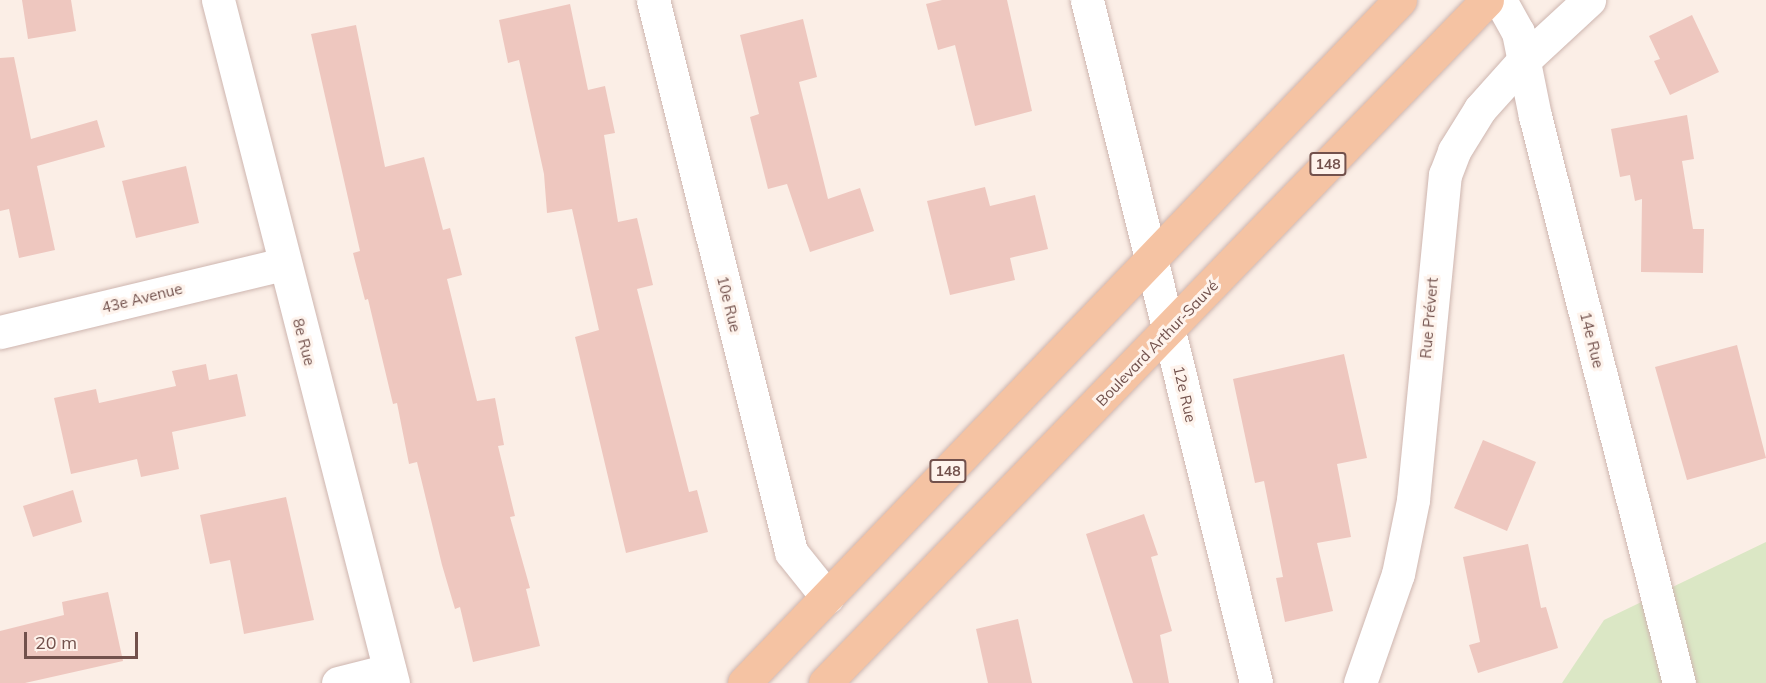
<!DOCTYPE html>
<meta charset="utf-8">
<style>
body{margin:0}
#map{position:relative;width:1766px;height:683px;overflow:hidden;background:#fbeee6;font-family:Mulish,sans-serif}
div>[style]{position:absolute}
.green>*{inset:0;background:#dbe7c5}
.building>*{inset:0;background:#eec7bf}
.roads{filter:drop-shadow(0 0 2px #ceb6b0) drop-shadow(0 0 2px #ceb6b0)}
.minor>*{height:33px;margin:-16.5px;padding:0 16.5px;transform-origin:16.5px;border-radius:16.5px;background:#fff}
.primary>*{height:33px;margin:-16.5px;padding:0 16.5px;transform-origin:16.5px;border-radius:16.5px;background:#f5c3a3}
span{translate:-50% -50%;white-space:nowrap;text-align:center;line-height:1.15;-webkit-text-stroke:6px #fef3ec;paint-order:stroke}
.shield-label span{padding:2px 4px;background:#fef3ec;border:2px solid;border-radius:4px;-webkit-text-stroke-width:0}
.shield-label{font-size:14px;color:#72514c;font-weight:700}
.street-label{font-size:15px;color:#72514c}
.scale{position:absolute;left:24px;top:632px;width:114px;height:27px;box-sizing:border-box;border:3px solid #72514c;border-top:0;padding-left:8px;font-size:18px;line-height:21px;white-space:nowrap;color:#72514c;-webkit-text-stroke:4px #fef3ec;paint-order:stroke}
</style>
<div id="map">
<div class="green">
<div style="clip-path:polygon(1766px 542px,1766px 683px,1562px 683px,1604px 620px)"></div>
</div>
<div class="building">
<div style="clip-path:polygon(22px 0,71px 0,76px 31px,28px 39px)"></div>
<div style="clip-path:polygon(942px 0,1007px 0,1032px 111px,975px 126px,955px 45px,938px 50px,926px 4px)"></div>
<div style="clip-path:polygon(570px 4px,588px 90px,605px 86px,615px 133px,604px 135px,618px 222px,637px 218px,653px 285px,637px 289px,689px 492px,697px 490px,708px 532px,626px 553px,575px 337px,599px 330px,572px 209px,547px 213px,544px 174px,519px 60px,508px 63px,499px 20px)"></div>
<div style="clip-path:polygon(1692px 15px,1719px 72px,1670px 95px,1654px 61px,1660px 59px,1649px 36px)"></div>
<div style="clip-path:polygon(803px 19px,817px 77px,799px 82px,828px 199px,860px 188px,874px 231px,810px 252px,787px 184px,768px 189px,750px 117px,759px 114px,740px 35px)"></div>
<div style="clip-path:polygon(356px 25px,385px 167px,424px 157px,443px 230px,450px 228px,462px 275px,447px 279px,477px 401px,495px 398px,504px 445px,498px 446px,515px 516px,510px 517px,530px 588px,526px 589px,540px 646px,473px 662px,460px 607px,455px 609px,442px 565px,417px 462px,409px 464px,397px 403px,393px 404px,368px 299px,365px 300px,353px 253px,360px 251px,311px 34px)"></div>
<div style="clip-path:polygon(14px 57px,31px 139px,97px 120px,105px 147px,37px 166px,55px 250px,19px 258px,9px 209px,0 211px,0 58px)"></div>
<div style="clip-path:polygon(1687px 115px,1694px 159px,1682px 161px,1693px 229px,1704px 229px,1703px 273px,1641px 272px,1642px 199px,1635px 201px,1630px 175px,1620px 177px,1611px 129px)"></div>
<div style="clip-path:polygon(186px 166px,199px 223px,136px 238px,122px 181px)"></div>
<div style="clip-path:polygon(985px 187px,990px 206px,1035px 195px,1048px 249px,1010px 258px,1015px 280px,950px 295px,927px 201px)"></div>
<div style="clip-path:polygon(1737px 345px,1766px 458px,1687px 480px,1655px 367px)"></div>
<div style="clip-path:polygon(1344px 354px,1367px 458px,1337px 464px,1351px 537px,1317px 543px,1333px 611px,1285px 622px,1276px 578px,1283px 577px,1264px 481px,1255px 483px,1233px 379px)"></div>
<div style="clip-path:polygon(206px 364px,209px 380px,237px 374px,246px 416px,172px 432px,179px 469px,141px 477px,137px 459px,71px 474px,54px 398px,96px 389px,99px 403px,176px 386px,172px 371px)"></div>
<div style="clip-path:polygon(1483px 440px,1536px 462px,1507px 531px,1454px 508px)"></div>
<div style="clip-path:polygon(73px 490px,82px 522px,33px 537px,23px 506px)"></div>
<div style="clip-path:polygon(286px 497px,314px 620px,244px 634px,230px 560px,210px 564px,200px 515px)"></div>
<div style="clip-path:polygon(1144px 514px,1158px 555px,1151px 557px,1172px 631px,1160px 635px,1169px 683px,1133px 683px,1086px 534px)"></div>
<div style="clip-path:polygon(1528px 544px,1541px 608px,1546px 607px,1558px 648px,1478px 673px,1469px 645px,1480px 642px,1463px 557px)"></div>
<div style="clip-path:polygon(108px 592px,123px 661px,25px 683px,0 683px,0 631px,64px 615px,62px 602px)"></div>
<div style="clip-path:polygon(1018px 619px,1032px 683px,988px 683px,976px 629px)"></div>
</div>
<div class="roads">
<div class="minor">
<div style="left:218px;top:0;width:705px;rotate:75.63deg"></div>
<div style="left:653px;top:0;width:569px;rotate:75.96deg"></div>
<div style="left:791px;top:552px;width:58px;rotate:51.3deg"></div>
<div style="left:1087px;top:0;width:704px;rotate:76.1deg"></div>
<div style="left:1500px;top:0;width:37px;rotate:61deg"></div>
<div style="left:1518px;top:32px;width:86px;rotate:78.6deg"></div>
<div style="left:1535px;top:116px;width:585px;rotate:75.75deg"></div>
<div style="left:0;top:332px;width:292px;rotate:-13.5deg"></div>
<div style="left:338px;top:683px;width:53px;rotate:-14.3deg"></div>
<div style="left:1360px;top:683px;width:115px;rotate:-70.8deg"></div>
<div style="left:1398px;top:574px;width:76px;rotate:-78.5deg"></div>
<div style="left:1413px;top:500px;width:327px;rotate:-84.4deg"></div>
<div style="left:1445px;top:175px;width:26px;rotate:-69deg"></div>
<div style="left:1454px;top:151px;width:49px;rotate:-58.2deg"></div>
<div style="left:1480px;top:109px;width:64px;rotate:-48.1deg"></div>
<div style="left:1523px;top:61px;width:90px;rotate:-42.7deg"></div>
</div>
<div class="primary">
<div style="left:744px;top:683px;width:947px;rotate:-46.16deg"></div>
<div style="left:825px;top:683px;width:951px;rotate:-45.89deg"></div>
</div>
</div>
<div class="shield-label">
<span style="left:1328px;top:164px">148</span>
<span style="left:948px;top:471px">148</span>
</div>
<div class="street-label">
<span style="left:142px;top:298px;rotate:-14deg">43e Avenue</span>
<span style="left:729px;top:304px;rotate:76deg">10e Rue</span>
<span style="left:1429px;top:318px;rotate:-85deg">Rue Prévert</span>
<span style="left:1592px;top:340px;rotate:76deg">14e Rue</span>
<span style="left:304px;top:342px;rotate:75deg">8e Rue</span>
<span style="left:1157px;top:343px;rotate:-46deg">Boulevard Arthur-Sauvé</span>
<span style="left:1185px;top:394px;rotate:77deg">12e Rue</span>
</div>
<div class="scale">20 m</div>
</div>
